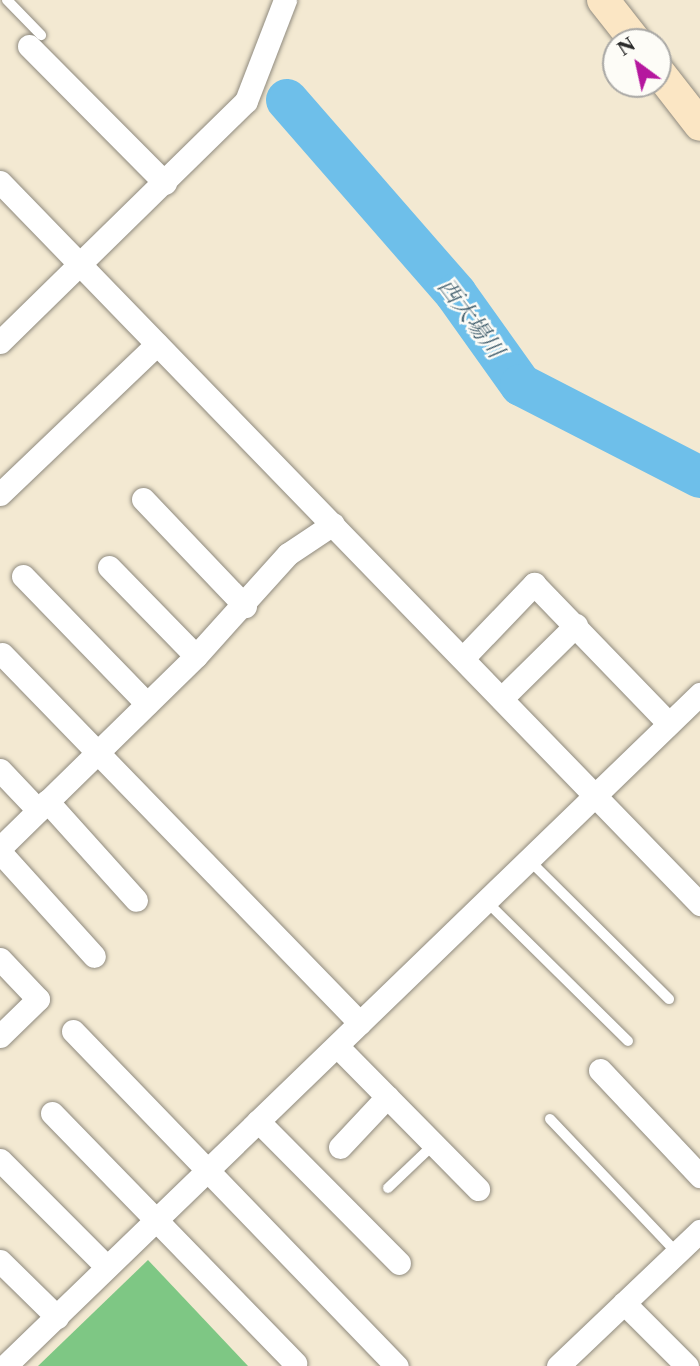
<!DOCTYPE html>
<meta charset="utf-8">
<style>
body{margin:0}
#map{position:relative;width:700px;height:1366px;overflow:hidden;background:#f3e9d2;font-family:"Libre Caslon Text","Noto Serif JP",serif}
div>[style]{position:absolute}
.green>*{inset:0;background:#7ec784}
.river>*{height:42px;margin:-21px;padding:0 21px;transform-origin:21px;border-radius:21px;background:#6ebfea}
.roads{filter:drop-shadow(0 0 2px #8f8a7e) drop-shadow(0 0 2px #8f8a7e)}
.lane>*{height:10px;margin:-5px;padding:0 5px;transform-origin:5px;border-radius:5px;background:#fff}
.street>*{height:23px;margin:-11.5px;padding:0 11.5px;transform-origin:11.5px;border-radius:11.5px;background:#fff}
.secondary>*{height:32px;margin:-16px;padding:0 16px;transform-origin:16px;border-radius:16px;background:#fbe6c4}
span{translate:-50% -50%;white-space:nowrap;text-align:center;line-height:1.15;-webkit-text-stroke:5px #fdfcf7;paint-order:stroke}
.water-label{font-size:23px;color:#425f6e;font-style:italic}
.north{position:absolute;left:602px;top:28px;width:70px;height:70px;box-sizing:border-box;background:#fdfcf7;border:2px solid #a9a8a5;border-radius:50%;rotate:327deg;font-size:19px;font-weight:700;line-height:28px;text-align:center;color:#2b2b2b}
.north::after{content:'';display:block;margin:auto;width:24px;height:32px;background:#b5179e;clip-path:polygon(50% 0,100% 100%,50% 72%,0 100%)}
</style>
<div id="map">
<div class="green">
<div style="clip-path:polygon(148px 1260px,248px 1366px,38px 1366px)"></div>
</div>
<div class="river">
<div style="left:287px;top:100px;width:257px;rotate:48.9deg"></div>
<div style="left:456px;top:294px;width:112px;rotate:54.5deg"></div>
<div style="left:521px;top:385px;width:201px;rotate:27.2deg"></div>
</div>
<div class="roads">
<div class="lane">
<div style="left:7px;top:0;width:49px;rotate:45.8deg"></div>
<div style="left:530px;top:861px;width:196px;rotate:44.8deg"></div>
<div style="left:487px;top:902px;width:198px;rotate:44.6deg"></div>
<div style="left:550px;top:1119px;width:185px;rotate:46.5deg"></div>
<div style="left:388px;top:1188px;width:64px;rotate:-43.7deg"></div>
</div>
<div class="street">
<div style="left:29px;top:46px;width:193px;rotate:45.2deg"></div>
<div style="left:0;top:182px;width:1006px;rotate:45.89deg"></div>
<div style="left:0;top:342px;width:344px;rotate:-44.4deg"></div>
<div style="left:246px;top:101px;width:108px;rotate:-68.9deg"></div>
<div style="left:0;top:494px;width:217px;rotate:-43.7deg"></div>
<div style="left:143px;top:499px;width:148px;rotate:46.4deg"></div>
<div style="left:109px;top:567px;width:124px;rotate:45.7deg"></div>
<div style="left:23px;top:576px;width:178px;rotate:45.9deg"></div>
<div style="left:2px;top:654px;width:514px;rotate:45.87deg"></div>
<div style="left:463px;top:658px;width:103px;rotate:-46.2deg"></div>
<div style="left:534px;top:584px;width:194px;rotate:46deg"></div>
<div style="left:502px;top:698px;width:104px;rotate:-44.6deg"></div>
<div style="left:0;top:770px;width:55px;rotate:46.5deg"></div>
<div style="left:47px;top:801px;width:133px;rotate:48deg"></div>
<div style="left:0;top:848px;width:274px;rotate:-44.4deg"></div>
<div style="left:196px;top:656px;width:137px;rotate:-48deg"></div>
<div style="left:288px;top:554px;width:54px;rotate:-33.7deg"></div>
<div style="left:0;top:852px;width:140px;rotate:47.9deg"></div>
<div style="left:0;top:959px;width:55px;rotate:46.5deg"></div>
<div style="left:38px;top:999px;width:53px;rotate:135.8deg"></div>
<div style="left:73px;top:1031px;width:466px;rotate:46deg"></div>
<div style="left:337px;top:1046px;width:201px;rotate:45.4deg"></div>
<div style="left:600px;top:1070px;width:146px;rotate:46.7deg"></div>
<div style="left:52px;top:1113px;width:349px;rotate:45.8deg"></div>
<div style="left:258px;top:1121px;width:200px;rotate:45.2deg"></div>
<div style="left:340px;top:1147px;width:69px;rotate:-46.8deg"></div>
<div style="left:0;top:1160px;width:151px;rotate:45deg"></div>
<div style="left:0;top:1261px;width:80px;rotate:44.5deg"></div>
<div style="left:624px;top:1303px;width:89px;rotate:45deg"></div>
<div style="left:5px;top:1366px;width:967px;rotate:-44.04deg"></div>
<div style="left:558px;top:1366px;width:196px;rotate:-43.6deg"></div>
</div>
<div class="secondary">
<div style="left:603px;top:0;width:53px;rotate:51.8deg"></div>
<div style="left:658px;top:71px;width:68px;rotate:52.1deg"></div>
</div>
</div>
<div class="water-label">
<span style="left:471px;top:318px;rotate:53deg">西大場川</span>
</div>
<div class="north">N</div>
</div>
